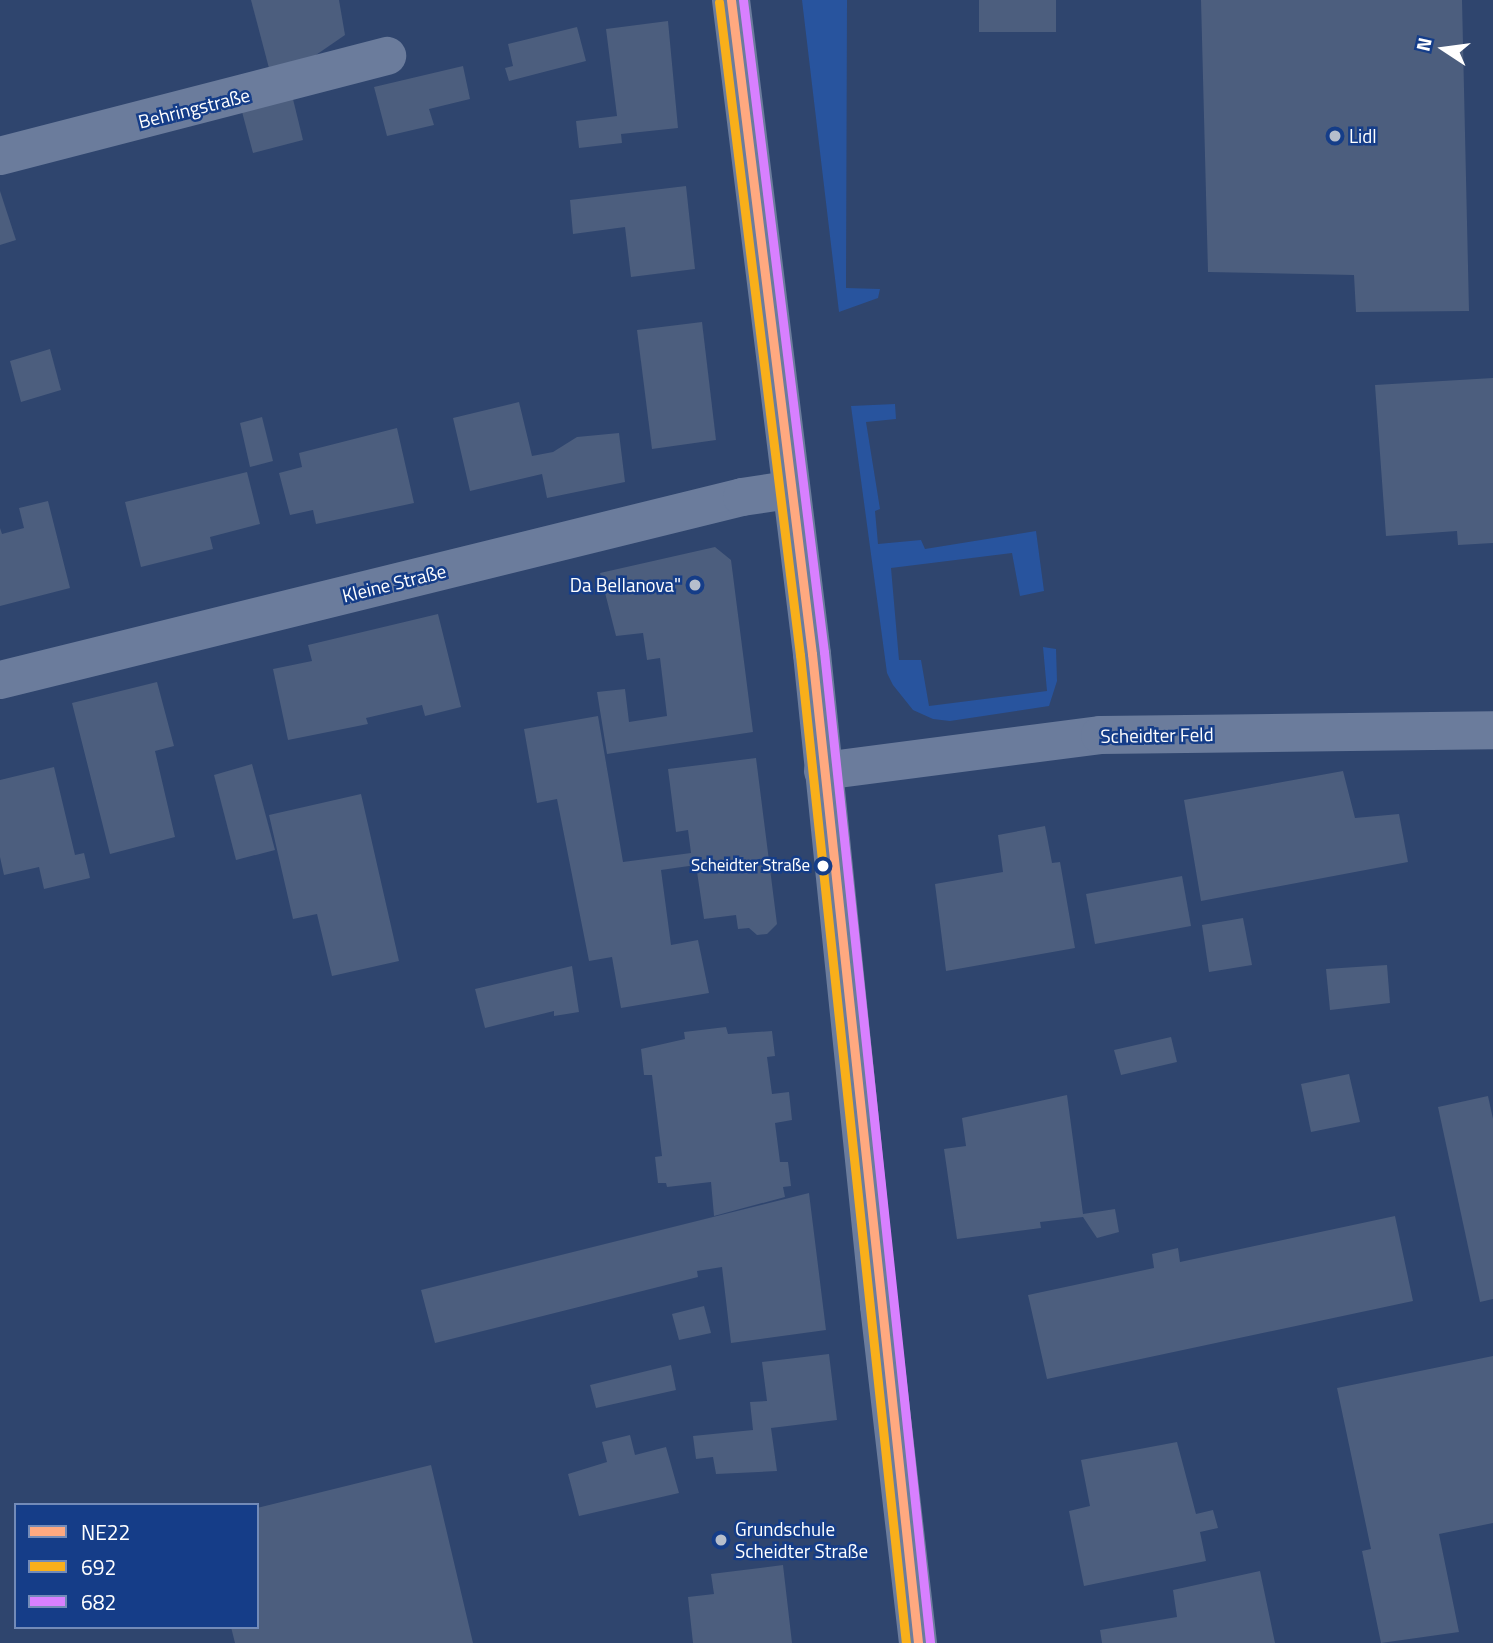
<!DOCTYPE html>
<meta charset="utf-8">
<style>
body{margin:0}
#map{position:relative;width:1493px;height:1643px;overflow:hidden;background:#2f456e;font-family:"Titillium Web",sans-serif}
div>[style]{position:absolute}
.green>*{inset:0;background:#28549e}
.building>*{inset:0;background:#4c5e7e}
.minor>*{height:38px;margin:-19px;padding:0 19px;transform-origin:19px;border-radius:19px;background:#6b7c9c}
.bus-1>*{height:9px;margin:-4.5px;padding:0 4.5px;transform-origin:4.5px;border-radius:4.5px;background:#ffa980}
.bus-2>*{height:9px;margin:-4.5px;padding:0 4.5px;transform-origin:4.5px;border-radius:4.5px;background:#f9af1a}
.bus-3>*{height:9px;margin:-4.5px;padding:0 4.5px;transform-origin:4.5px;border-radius:4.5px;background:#d880ff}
.dots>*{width:19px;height:19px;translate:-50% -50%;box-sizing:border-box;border:4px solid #153d88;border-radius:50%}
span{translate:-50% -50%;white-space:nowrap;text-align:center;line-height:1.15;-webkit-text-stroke:5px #153d88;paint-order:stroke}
.bus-label{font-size:17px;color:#fff}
.right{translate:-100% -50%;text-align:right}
.street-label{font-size:19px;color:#fff}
.poi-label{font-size:19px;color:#fff}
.left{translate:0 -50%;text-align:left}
.legend{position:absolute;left:14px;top:1503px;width:245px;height:126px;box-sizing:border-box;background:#153d88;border:2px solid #738bb8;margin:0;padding:9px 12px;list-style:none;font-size:21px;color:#fff}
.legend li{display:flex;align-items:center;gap:14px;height:35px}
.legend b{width:35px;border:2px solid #738bb8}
.north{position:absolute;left:1409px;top:14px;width:70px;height:70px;-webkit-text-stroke:5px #153d88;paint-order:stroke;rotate:283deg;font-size:19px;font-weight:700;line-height:28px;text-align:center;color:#fff}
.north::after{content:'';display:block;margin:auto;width:24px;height:32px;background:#fff;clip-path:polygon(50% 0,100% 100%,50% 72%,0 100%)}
</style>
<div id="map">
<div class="green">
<div style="clip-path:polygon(802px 0,847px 0,846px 288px,880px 289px,878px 298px,839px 312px)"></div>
<div style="clip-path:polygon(895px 404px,896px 419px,866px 422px,880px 509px,875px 511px,878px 544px,921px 540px,925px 549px,1036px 531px,1044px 591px,1020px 596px,1012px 553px,891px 568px,899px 660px,921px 660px,929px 706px,1047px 691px,1043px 647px,1056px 649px,1057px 681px,1049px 706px,950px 721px,933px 719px,913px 710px,893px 685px,887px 673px,851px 406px)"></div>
</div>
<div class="building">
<div style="clip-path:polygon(251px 0,339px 0,345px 35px,313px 57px,270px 72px)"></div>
<div style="clip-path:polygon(979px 0,1056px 0,1056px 32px,979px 32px)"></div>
<div style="clip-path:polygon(1201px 0,1462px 0,1469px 311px,1356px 312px,1354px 275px,1208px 272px)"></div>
<div style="clip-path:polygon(668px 21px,678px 128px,621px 134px,622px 143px,579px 148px,576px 121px,617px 116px,606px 29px)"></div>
<div style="clip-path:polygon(577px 27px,586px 61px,509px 81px,505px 68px,513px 66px,508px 44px)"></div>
<div style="clip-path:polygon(463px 66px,470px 99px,429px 109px,434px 125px,387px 136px,374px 87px)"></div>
<div style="clip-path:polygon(292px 95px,303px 140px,253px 153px,241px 108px)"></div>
<div style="clip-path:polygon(686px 186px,695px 269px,631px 277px,625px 227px,573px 234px,570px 200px)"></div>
<div style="clip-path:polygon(0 191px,16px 240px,0 245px)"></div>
<div style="clip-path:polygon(702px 322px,716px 440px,652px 449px,637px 330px)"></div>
<div style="clip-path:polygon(50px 349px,61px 390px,21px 402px,10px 361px)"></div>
<div style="clip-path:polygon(1493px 378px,1493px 543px,1458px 545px,1457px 531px,1386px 536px,1375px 385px)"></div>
<div style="clip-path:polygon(519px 402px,532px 456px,553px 452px,577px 437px,619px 433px,625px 482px,547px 498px,542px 474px,470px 491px,453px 418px)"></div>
<div style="clip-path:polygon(262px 417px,273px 461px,250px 467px,240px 423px)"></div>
<div style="clip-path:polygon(397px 428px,414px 503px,316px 524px,313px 510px,290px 515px,279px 473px,302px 467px,299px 453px)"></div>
<div style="clip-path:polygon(247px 472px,260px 524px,210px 537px,213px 549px,141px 567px,125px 502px)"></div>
<div style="clip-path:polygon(48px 501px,70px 588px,0 606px,0 528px,2px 534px,24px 528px,19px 508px)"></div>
<div style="clip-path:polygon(715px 547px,731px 560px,753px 732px,607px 754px,597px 692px,625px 689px,629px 722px,667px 716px,660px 658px,647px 660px,643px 633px,616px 636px,600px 573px)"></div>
<div style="clip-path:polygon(438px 614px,461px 707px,425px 716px,422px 705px,366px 718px,368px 724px,288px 740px,273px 669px,312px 661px,308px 645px)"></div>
<div style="clip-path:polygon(157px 682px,174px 746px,155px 751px,175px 837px,110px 854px,72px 703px)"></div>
<div style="clip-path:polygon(598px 716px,623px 862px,691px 853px,688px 830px,676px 832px,668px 769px,756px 758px,777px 924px,767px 934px,757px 935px,749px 928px,738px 929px,736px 915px,704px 919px,696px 865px,661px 870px,671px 945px,698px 940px,709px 993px,621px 1008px,612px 957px,589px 961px,557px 799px,537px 803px,524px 729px)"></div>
<div style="clip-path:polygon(252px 764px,275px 850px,236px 860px,214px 775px)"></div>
<div style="clip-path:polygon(54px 767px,75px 855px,84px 853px,90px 878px,44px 889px,39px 867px,4px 875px,0 857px,0 780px)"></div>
<div style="clip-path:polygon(1343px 771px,1355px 818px,1399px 814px,1408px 862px,1201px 901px,1184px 800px)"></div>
<div style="clip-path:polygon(361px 794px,399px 961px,332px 976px,317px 914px,293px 919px,269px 815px)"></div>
<div style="clip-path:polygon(1045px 826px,1052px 863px,1060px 862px,1075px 948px,946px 971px,935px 884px,1003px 872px,998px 835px)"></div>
<div style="clip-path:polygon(1182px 876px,1191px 926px,1095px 944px,1086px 894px)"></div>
<div style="clip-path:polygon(1243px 918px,1252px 965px,1209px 972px,1202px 925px)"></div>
<div style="clip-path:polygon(1387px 965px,1390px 1003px,1330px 1010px,1326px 969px)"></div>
<div style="clip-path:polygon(572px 966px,579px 1012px,554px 1016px,554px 1011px,485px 1028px,475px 989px)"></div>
<div style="clip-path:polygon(726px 1027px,728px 1034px,772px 1031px,775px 1056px,767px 1057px,772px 1094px,789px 1092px,792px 1120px,775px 1123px,780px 1162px,788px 1162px,791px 1186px,783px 1187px,785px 1197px,714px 1216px,711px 1182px,667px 1187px,666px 1183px,658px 1183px,655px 1157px,662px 1156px,652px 1075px,644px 1075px,641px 1049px,685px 1039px,684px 1032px)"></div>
<div style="clip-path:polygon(1171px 1037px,1177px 1062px,1121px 1075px,1114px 1050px)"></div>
<div style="clip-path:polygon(1349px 1074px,1360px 1122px,1311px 1132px,1301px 1084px)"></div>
<div style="clip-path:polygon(1067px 1095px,1083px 1214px,1115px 1209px,1119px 1232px,1097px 1238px,1083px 1217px,1040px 1222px,1041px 1228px,957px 1239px,944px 1149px,966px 1146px,962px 1118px)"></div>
<div style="clip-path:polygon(1488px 1096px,1493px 1119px,1493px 1299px,1480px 1302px,1438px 1107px)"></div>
<div style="clip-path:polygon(809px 1193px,826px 1330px,731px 1343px,722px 1267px,697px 1271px,698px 1277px,435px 1343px,421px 1290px)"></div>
<div style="clip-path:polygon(1395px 1216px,1413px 1301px,1047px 1379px,1028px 1295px,1154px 1268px,1152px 1254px,1178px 1248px,1180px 1262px)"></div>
<div style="clip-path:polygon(704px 1306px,711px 1333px,679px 1340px,672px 1314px)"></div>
<div style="clip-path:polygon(829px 1354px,837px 1420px,771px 1428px,777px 1471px,716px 1474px,713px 1457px,696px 1459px,693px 1436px,753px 1430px,750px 1402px,767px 1401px,762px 1362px)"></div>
<div style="clip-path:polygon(1493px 1356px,1493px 1523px,1439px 1534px,1459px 1632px,1381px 1643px,1362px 1551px,1371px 1549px,1337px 1388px)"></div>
<div style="clip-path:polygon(671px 1365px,676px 1390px,596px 1408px,590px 1385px)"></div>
<div style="clip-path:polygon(630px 1435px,635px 1455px,666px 1447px,679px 1493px,579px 1516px,568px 1474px,607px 1462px,602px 1442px)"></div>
<div style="clip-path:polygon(1177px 1442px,1196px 1514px,1213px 1510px,1218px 1528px,1200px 1532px,1206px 1561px,1084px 1586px,1069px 1511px,1090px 1506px,1081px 1460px)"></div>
<div style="clip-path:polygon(431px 1465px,473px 1643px,235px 1643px,231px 1627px,257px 1627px,257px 1508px)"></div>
<div style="clip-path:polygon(783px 1565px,792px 1643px,693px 1643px,688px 1597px,714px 1594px,711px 1574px)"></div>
<div style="clip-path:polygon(1260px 1571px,1275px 1643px,1102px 1643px,1100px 1630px,1177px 1617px,1173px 1590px)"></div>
</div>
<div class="minor">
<div style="left:731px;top:0;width:659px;rotate:82.94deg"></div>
<div style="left:812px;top:654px;width:655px;rotate:84.13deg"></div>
<div style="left:879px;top:1306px;width:339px;rotate:83.4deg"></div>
<div style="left:0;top:156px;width:400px;rotate:-14.5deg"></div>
<div style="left:0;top:680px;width:764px;rotate:-13.85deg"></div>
<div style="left:742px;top:497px;width:48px;rotate:-8.5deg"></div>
<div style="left:823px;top:771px;width:279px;rotate:-7.4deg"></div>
<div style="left:1100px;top:735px;width:393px;rotate:-0.7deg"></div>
</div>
<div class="bus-1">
<div style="left:731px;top:0;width:659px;rotate:82.94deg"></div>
<div style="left:812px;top:654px;width:995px;rotate:83.88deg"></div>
</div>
<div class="bus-2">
<div style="left:719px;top:2px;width:658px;rotate:82.93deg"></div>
<div style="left:800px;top:655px;width:994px;rotate:83.88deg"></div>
</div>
<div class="bus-3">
<div style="left:743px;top:0;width:657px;rotate:82.92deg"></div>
<div style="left:824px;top:652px;width:996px;rotate:83.89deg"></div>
</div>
<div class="dots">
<div style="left:1335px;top:136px;background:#b6becc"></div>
<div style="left:695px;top:585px;background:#b6becc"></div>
<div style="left:823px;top:866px;background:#fff"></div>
<div style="left:721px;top:1540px;background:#b6becc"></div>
</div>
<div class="bus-label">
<span class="right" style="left:810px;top:866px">Scheidter Straße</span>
</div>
<div class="street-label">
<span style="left:194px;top:108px;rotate:-14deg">Behringstraße</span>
<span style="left:394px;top:583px;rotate:-14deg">Kleine Straße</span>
<span style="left:1157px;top:735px;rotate:-1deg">Scheidter Feld</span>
</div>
<div class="poi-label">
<span class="left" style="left:1349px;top:136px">Lidl</span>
<span class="right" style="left:681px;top:585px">Da Bellanova"</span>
<span class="left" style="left:735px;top:1540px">Grundschule<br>Scheidter Straße</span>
</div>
<ul class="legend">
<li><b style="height:9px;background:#ffa980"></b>NE22</li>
<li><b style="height:9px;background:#f9af1a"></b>692</li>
<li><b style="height:9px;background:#d880ff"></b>682</li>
</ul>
<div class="north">N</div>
</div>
